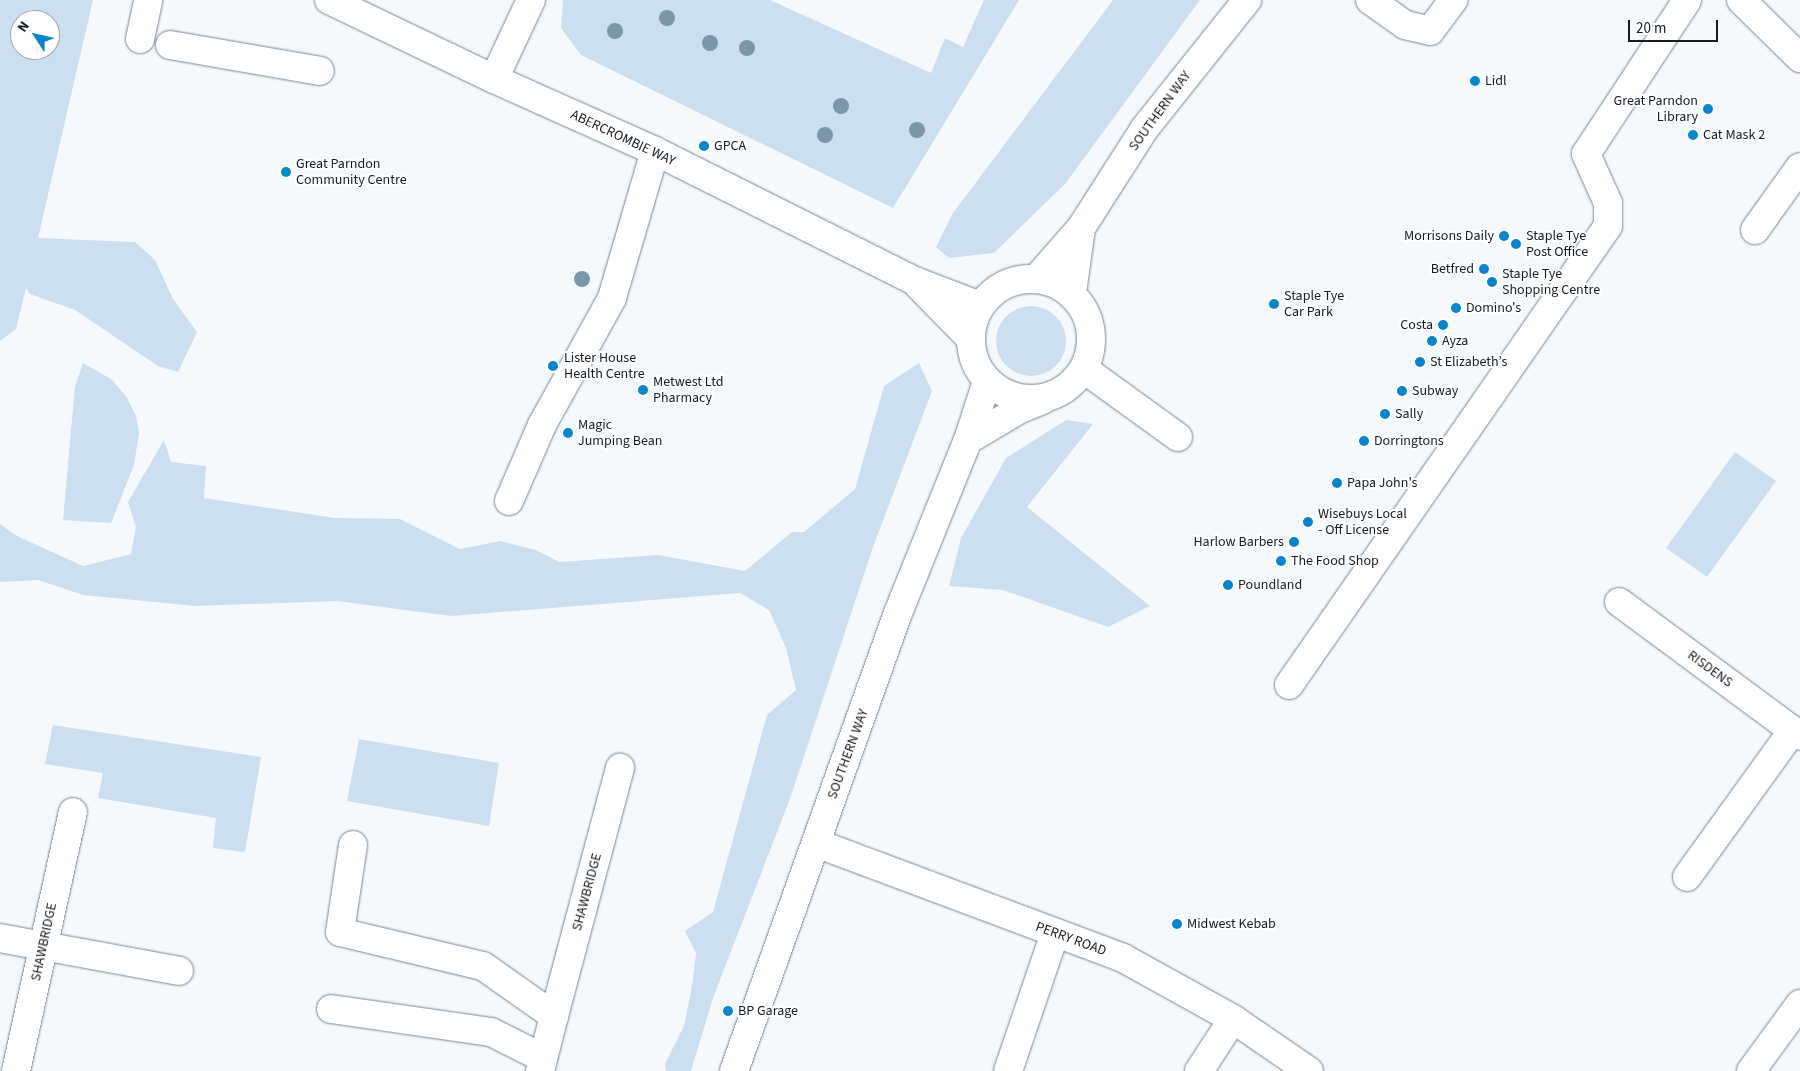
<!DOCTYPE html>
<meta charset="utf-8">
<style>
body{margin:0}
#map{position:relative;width:1800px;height:1071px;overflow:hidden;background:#f5f9fc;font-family:"Source Sans 3",sans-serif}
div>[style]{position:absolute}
.green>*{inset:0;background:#cbdff0}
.round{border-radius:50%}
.roads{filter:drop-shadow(0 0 1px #768795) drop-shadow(0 0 1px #768795)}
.minor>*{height:28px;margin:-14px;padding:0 14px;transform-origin:14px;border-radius:14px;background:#fff}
.major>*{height:28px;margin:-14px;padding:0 14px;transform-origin:14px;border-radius:14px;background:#fff}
.major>.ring{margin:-14px;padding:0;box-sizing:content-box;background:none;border:28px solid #fff;border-radius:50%}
.trees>*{width:16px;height:16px;margin:-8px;border-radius:50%;background:#7996aa}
.dots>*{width:14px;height:14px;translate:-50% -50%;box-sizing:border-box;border:2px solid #fff;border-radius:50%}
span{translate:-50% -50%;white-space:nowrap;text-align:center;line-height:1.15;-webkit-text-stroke:4px #fff;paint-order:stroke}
.poi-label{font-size:14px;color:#161c22}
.left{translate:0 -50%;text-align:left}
.right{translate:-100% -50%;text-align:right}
.street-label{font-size:14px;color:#161c22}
.north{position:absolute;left:10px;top:10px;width:50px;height:50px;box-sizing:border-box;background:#fff;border:1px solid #a2a4a7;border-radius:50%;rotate:305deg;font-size:14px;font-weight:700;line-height:20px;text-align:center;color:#161c22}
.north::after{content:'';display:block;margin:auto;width:18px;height:22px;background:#0386cd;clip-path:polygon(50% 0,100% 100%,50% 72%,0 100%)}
.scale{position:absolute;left:1628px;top:20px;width:90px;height:22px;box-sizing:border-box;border:2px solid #161c22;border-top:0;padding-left:6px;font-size:15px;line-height:18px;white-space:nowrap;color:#161c22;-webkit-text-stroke:4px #fff;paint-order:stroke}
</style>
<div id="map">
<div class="green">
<div style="clip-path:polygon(evenodd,0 0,93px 0,38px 238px,135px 242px,155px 260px,173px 299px,197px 332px,178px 372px,158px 366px,75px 310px,30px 294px,26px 288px,16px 329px,0 341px,0 0,20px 20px,50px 20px,50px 50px,20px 50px,20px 20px)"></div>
<div style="clip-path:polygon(563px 0,770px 0,931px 73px,945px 38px,963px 47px,984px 0,1019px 0,893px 208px,581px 55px,561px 28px)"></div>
<div style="clip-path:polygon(1113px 0,1200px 0,1065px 184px,994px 253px,949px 258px,936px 247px,953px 213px)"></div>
<div class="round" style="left:996px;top:306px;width:70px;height:70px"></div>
<div style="clip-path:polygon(83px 363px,111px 379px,126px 396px,136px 416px,139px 433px,134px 465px,111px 523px,63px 520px,75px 386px)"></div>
<div style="clip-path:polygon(919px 363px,932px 391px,873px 547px,791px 796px,713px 998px,691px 1071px,666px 1071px,665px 1064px,684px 1026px,692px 986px,696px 953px,685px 931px,713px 912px,767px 715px,796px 690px,786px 648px,769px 610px,740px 593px,451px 616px,337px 601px,196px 606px,83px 595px,38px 580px,0 582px,0 524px,17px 536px,83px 566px,131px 554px,136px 527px,128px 502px,164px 440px,171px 462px,206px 466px,204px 498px,335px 518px,400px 519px,460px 549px,500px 541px,536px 550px,559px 562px,658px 555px,745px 571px,792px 532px,804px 532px,855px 489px,884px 386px)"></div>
<div style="clip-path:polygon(1066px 420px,1093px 424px,1027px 507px,1150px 606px,1108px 627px,1003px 590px,949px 586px,961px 538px,1006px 458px)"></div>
<div style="clip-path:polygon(1735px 452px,1776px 481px,1707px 577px,1666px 548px)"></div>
<div style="clip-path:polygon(53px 725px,261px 757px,245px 852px,213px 848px,216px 818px,98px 798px,103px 773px,45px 764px)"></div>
<div style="clip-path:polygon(359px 739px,499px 763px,489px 826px,347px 801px)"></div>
</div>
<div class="roads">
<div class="minor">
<div style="left:329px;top:0;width:183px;rotate:25.6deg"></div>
<div style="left:494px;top:79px;width:176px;rotate:24.1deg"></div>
<div style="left:655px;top:151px;width:291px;rotate:26.6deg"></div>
<div style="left:915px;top:281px;width:70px;rotate:21deg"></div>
<div style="left:1370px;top:0;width:43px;rotate:35.5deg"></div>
<div style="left:1405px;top:25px;width:26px;rotate:13deg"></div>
<div style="left:1430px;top:31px;width:39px;rotate:-53deg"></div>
<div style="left:1741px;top:0;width:83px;rotate:44.5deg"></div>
<div style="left:140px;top:39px;width:40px;rotate:-78deg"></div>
<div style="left:170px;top:45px;width:152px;rotate:9.8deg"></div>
<div style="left:494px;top:79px;width:87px;rotate:-64.9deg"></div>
<div style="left:1755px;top:230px;width:77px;rotate:-54.5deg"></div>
<div style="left:919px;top:286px;width:74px;rotate:45.5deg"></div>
<div style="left:1084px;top:369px;width:116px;rotate:35.9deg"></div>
<div style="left:509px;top:501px;width:83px;rotate:-66.5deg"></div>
<div style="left:542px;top:425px;width:145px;rotate:-61.1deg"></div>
<div style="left:612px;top:298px;width:153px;rotate:-73.7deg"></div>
<div style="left:1619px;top:602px;width:225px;rotate:36.5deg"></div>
<div style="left:1289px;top:685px;width:559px;rotate:-55.2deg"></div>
<div style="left:1608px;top:226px;width:23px;rotate:-90deg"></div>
<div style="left:1608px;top:203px;width:54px;rotate:-114.2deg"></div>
<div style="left:1586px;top:154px;width:184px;rotate:-56.7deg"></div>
<div style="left:816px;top:843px;width:328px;rotate:20.5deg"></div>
<div style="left:1123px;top:958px;width:126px;rotate:29deg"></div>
<div style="left:1233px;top:1019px;width:92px;rotate:34.4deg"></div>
<div style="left:353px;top:845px;width:88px;rotate:98.5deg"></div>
<div style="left:340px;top:932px;width:147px;rotate:13.4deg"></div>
<div style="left:483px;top:966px;width:87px;rotate:35.2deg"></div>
<div style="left:554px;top:1016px;width:57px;rotate:104.3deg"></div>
<div style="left:1687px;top:877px;width:181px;rotate:-54.2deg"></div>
<div style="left:0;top:938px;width:182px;rotate:10.4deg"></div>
<div style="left:331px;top:1009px;width:162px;rotate:8.2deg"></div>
<div style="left:491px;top:1032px;width:58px;rotate:26.6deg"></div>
<div style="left:554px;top:1016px;width:257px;rotate:-75.1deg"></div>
<div style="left:16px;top:1071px;width:265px;rotate:-77.6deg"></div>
<div style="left:1008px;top:1071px;width:146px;rotate:-71.2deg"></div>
<div style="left:1199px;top:1071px;width:62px;rotate:-56.8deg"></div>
<div style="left:1751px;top:1071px;width:83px;rotate:-53.8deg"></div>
</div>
<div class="major">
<div style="left:1037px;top:278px;width:67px;rotate:-48.7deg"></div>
<div style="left:1081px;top:228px;width:119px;rotate:-57.4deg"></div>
<div style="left:1145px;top:128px;width:164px;rotate:-51.4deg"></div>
<div class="ring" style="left:971px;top:279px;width:92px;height:92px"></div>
<div style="left:1072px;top:293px;width:66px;rotate:-82.1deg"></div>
<div style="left:968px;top:440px;width:61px;rotate:-30.8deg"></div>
<div style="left:1020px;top:409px;width:24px;rotate:-22deg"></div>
<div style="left:734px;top:1071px;width:486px;rotate:-70.3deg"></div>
<div style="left:898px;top:613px;width:187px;rotate:-68deg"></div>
<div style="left:968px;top:440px;width:62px;rotate:-72.1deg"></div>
</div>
</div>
<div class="trees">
<div style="left:667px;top:18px"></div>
<div style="left:615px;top:31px"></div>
<div style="left:710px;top:43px"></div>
<div style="left:747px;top:48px"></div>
<div style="left:841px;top:106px"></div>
<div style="left:917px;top:130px"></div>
<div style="left:825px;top:135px"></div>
<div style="left:582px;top:279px"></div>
</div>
<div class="dots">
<div style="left:1475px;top:81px;background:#0386cd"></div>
<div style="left:1708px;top:109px;background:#0386cd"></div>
<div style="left:1693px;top:135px;background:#0386cd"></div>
<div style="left:704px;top:146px;background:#0386cd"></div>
<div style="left:286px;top:172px;background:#0386cd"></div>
<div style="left:1504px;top:236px;background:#0386cd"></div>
<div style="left:1516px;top:244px;background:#0386cd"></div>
<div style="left:1484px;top:269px;background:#0386cd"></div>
<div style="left:1492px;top:282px;background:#0386cd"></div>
<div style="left:1274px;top:304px;background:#0386cd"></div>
<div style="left:1456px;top:308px;background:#0386cd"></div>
<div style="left:1443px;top:325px;background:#0386cd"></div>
<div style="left:1432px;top:341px;background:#0386cd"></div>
<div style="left:1420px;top:362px;background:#0386cd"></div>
<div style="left:553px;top:366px;background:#0386cd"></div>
<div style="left:643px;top:390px;background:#0386cd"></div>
<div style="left:1402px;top:391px;background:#0386cd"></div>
<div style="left:1385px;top:414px;background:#0386cd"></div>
<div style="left:568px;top:433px;background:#0386cd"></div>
<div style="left:1364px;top:441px;background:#0386cd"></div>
<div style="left:1337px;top:483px;background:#0386cd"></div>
<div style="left:1308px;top:522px;background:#0386cd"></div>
<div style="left:1294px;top:542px;background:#0386cd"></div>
<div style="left:1281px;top:561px;background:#0386cd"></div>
<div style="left:1228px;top:585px;background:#0386cd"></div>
<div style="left:1177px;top:924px;background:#0386cd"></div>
<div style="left:728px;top:1011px;background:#0386cd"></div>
</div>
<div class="poi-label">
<span class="left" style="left:1485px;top:81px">Lidl</span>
<span class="right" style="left:1698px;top:109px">Great Parndon<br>Library</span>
<span class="left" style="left:1703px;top:135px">Cat Mask 2</span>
<span class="left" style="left:714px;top:146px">GPCA</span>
<span class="left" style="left:296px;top:172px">Great Parndon<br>Community Centre</span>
<span class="right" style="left:1494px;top:236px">Morrisons Daily</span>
<span class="left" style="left:1526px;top:244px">Staple Tye<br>Post Office</span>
<span class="right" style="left:1474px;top:269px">Betfred</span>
<span class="left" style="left:1502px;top:282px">Staple Tye<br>Shopping Centre</span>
<span class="left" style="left:1284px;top:304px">Staple Tye<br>Car Park</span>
<span class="left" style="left:1466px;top:308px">Domino's</span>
<span class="right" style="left:1433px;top:325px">Costa</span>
<span class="left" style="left:1442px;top:341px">Ayza</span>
<span class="left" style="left:564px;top:366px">Lister House<br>Health Centre</span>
<span class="left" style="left:1430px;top:362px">St Elizabeth’s</span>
<span class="left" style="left:653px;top:390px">Metwest Ltd<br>Pharmacy</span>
<span class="left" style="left:1412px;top:391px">Subway</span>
<span class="left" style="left:1395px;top:414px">Sally</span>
<span class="left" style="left:578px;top:433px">Magic<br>Jumping Bean</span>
<span class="left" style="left:1374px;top:441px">Dorringtons</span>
<span class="left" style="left:1347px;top:483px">Papa John's</span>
<span class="left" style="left:1318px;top:522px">Wisebuys Local<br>- Off License</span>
<span class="right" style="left:1284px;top:542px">Harlow Barbers</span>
<span class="left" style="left:1291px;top:561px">The Food Shop</span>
<span class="left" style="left:1238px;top:585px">Poundland</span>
<span class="left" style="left:1187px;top:924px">Midwest Kebab</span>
<span class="left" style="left:738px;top:1011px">BP Garage</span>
</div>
<div class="street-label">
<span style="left:1160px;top:111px;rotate:-54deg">SOUTHERN WAY</span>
<span style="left:623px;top:138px;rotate:25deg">ABERCROMBIE WAY</span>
<span style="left:1710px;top:669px;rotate:36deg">RISDENS</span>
<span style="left:848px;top:754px;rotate:-70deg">SOUTHERN WAY</span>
<span style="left:587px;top:892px;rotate:-75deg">SHAWBRIDGE</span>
<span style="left:1071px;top:939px;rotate:20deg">PERRY ROAD</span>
<span style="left:44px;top:942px;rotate:-78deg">SHAWBRIDGE</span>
</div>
<div class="north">N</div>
<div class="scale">20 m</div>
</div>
